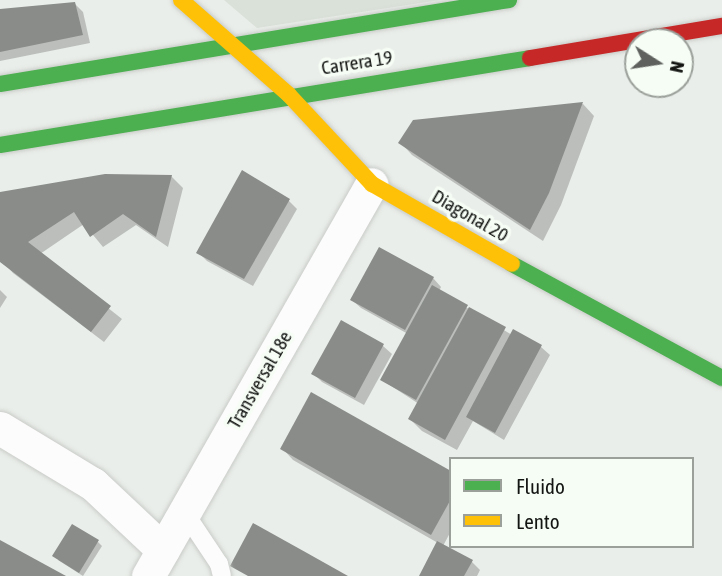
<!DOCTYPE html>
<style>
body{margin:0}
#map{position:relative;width:722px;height:576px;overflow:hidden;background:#eaeeea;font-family:"Asap Condensed",sans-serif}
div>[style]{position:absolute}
.built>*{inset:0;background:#dae1d9}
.shadow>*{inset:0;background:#0003}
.building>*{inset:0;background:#898c88}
.roads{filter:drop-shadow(0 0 2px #c8cbc7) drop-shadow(0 0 2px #c8cbc7)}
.lane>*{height:18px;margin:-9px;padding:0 9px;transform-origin:9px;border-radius:9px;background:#fcfcfc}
.street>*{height:33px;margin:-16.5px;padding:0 16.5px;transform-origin:16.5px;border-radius:16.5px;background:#fcfcfc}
.fast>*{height:16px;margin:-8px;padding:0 8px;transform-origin:8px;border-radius:8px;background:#4caf50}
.slow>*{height:16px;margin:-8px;padding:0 8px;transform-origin:8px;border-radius:8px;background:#ffc107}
.jam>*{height:16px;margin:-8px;padding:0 8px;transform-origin:8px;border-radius:8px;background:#c62828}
span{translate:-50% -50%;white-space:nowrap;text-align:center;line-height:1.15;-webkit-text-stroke:7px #f6fdf5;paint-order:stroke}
.street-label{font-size:19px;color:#131513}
.legend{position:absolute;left:449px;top:457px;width:245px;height:91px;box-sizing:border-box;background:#f6fdf5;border:2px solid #9ba09b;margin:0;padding:9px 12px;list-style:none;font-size:21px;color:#131513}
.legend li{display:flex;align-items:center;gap:14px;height:35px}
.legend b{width:35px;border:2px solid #9ba09b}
.north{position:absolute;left:624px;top:28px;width:70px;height:70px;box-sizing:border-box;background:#f6fdf5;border:2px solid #9ba09b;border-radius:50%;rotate:102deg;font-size:19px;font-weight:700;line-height:28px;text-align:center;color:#131513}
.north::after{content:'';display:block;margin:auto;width:24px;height:32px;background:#5e615e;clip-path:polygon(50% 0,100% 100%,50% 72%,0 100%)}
</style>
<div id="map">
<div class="built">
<div style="clip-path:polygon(224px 0,440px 0,257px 28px)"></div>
</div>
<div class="shadow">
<div style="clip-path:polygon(74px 3px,83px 12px,90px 43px,0 61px,0 10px)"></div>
<div style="clip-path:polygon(583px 104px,594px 116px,561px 205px,543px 241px,412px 155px,401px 143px,414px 122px)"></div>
<div style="clip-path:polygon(171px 176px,183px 188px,168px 247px,136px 225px,103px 247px,84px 224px,40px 254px,122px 319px,104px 342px,13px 273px,0 259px,0 194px)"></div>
<div style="clip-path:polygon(288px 200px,297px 209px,253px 286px,207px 261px,199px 253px)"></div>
<div style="clip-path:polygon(433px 278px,441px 287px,439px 291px,512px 335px,514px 332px,541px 347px,550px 355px,504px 440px,473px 421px,457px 450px,422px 431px,410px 419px,419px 404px,382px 380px,408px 334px,361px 308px,352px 300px)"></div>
<div style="clip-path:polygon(0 290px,7px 297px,0 308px)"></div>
<div style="clip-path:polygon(341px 323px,383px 346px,392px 354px,364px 405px,322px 382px,314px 374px)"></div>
<div style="clip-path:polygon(282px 448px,451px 473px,451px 531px,443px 546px,472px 562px,480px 570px,477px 576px,421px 576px,438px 543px,293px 460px)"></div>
<div style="clip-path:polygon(98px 542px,102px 546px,83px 576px,58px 560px)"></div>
</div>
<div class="building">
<div style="clip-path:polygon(75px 2px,83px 35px,0 52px,0 9px)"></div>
<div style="clip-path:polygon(583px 102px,549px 193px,530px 230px,398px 143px,413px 120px)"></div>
<div style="clip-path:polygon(242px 170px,290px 199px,244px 279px,196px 253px)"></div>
<div style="clip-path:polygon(105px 174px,172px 175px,156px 237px,123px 214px,90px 237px,74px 212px,28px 242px,111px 306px,91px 332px,0 262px,0 192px)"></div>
<div style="clip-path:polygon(379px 247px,434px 277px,405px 330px,350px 300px)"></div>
<div style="clip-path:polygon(432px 285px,468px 305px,416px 400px,380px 380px)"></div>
<div style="clip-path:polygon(469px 307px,506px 327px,445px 440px,408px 419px)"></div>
<div style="clip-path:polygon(341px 320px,384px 344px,355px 398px,311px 374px)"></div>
<div style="clip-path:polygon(513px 329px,542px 345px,495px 433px,466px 417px)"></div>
<div style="clip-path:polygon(311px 392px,451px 471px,451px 499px,431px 535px,280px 449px)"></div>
<div style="clip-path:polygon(253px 523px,307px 553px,348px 576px,248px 576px,230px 566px)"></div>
<div style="clip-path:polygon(72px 524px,99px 540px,79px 573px,52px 556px)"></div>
<div style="clip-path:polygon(0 540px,66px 576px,0 576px)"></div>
<div style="clip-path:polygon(437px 541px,473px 560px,464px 576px,419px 576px)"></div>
</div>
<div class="roads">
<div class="lane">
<div style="left:185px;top:513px;width:61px;rotate:56.3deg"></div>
<div style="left:219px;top:564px;width:12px;rotate:76deg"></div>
</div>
<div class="street">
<div style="left:0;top:428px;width:109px;rotate:31.1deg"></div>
<div style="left:93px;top:484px;width:96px;rotate:43.3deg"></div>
<div style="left:148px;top:576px;width:451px;rotate:-60.3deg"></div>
</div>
<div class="fast">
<div style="left:0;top:84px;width:516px;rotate:-9.37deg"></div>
<div style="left:0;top:145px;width:537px;rotate:-9.32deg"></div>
<div style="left:512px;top:264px;width:239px;rotate:28.5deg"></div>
</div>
<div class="slow">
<div style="left:181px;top:0;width:144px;rotate:41.3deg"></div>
<div style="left:289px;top:95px;width:122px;rotate:47deg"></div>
<div style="left:372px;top:184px;width:161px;rotate:29.7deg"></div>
</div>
<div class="jam">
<div style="left:530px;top:58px;width:195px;rotate:-9.5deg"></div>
</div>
</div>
<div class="street-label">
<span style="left:357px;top:63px;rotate:-9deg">Carrera 19</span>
<span style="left:470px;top:216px;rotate:30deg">Diagonal 20</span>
<span style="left:260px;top:380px;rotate:-60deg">Transversal 18e</span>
</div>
<ul class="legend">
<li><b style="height:9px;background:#4caf50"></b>Fluido</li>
<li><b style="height:9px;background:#ffc107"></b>Lento</li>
</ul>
<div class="north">N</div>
</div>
